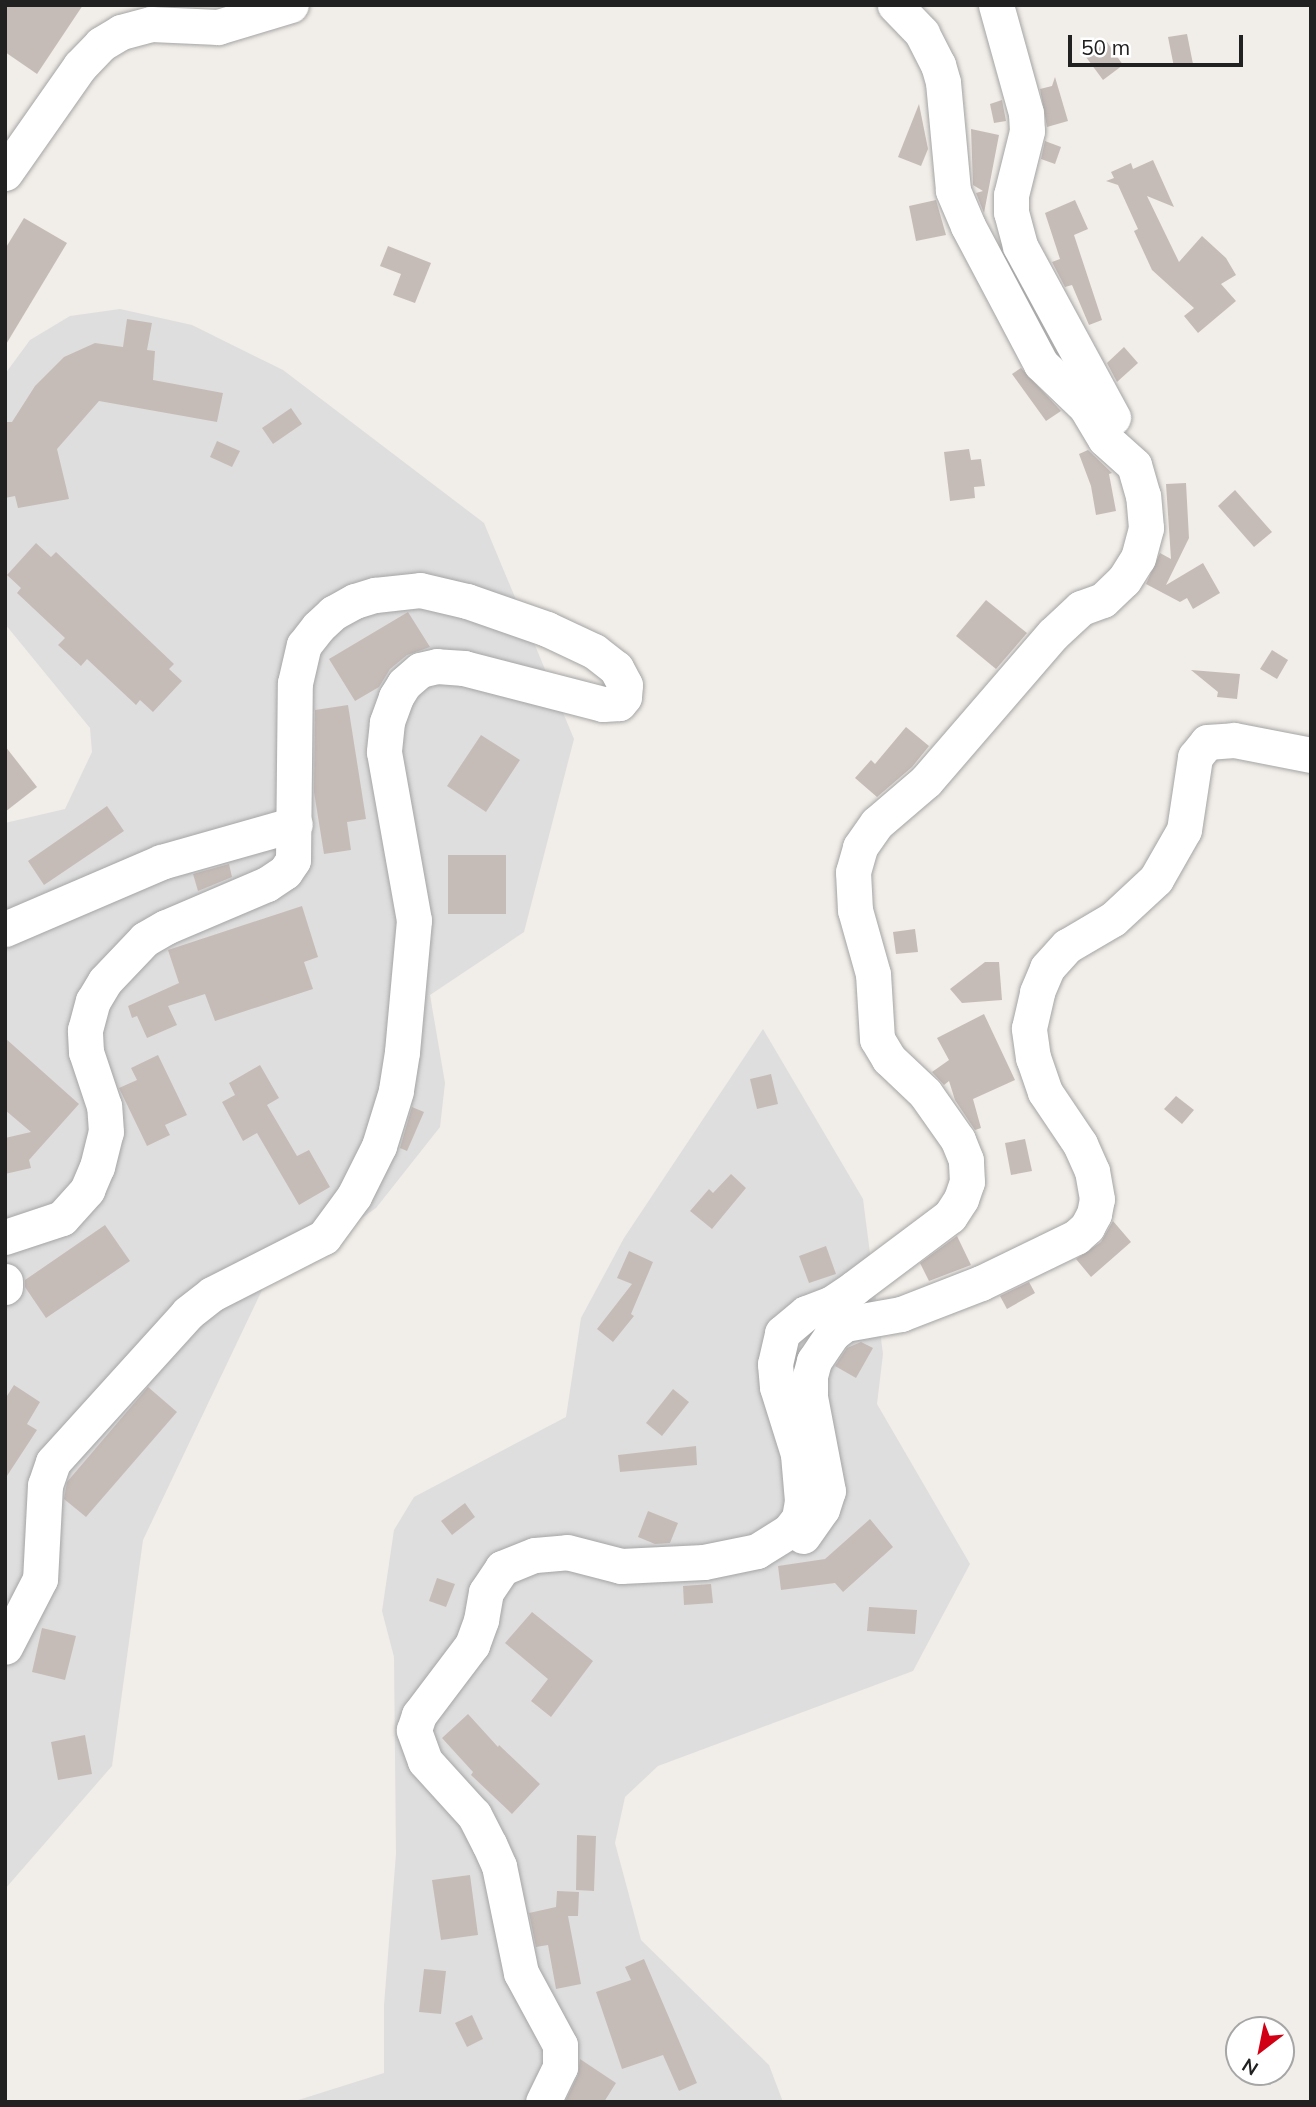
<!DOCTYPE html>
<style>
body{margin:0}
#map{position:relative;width:1316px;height:2107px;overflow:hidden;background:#f1ede8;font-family:Mulish,sans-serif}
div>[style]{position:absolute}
.residential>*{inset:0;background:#dfdede}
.building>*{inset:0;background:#c6bcb7}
.roads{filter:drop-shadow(0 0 2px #a5a5a5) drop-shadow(0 0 2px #a5a5a5)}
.minor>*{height:35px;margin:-17.5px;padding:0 17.5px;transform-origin:17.5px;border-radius:17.5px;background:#fff}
span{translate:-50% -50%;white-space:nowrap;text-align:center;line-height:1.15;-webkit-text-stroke:6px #fff;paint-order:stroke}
.frame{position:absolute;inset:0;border:7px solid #212121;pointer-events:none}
.north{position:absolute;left:1225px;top:2016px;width:70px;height:70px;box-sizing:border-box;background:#fff;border:2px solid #a6a6a6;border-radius:50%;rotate:212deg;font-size:19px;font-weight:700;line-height:28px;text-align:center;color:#212121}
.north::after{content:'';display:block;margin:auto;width:24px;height:32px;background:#d20014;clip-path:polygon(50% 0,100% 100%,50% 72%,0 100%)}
.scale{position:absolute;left:1068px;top:35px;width:175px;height:32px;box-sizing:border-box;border:4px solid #212121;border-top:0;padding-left:9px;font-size:21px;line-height:24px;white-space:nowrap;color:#212121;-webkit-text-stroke:5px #fff;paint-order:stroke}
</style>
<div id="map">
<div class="residential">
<div style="clip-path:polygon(120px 309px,192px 325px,283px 370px,484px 523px,574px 739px,524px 932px,430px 995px,445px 1083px,440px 1127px,376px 1208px,263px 1288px,143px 1540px,112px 1766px,5px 1889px,5px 823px,65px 809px,92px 752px,90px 728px,5px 624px,5px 374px,30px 340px,70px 316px)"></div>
<div style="clip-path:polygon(763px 1029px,863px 1199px,883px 1354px,877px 1404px,970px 1564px,913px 1671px,658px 1766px,625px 1797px,615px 1843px,641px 1940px,769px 2065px,783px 2102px,292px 2102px,384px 2073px,384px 2005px,396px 1854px,394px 1657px,382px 1611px,394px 1530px,414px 1497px,566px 1417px,581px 1318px,624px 1238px)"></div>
</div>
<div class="building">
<div style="clip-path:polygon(5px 5px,83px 5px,37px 74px,5px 52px)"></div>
<div style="clip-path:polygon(1187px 34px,1193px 64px,1174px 67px,1168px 37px)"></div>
<div style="clip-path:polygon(1107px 42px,1123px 65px,1103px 80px,1086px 57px)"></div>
<div style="clip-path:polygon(1055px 77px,1068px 121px,1047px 127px,1040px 89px,1052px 86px)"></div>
<div style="clip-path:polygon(1002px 100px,1006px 121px,994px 123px,990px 104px)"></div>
<div style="clip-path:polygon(919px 104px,928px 149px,921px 166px,898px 157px)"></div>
<div style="clip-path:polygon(971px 129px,999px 135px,984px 213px,976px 193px,983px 191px,973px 185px)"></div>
<div style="clip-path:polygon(1045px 141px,1061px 147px,1055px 164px,1041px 159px)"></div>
<div style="clip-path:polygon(1153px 160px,1174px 207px,1147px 196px,1179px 262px,1202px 236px,1226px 258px,1236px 275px,1221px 284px,1236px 301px,1198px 333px,1184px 316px,1194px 308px,1152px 270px,1134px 231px,1138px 229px,1118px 185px,1106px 181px,1114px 178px,1111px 172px,1131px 163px,1133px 169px)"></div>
<div style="clip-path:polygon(936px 200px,946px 235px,916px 241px,909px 206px)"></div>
<div style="clip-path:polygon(1075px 200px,1088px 229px,1074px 235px,1102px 320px,1089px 325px,1072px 285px,1065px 287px,1052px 262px,1060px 259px,1045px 213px)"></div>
<div style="clip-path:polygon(24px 218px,67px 243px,5px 346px,5px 249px)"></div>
<div style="clip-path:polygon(388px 246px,431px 263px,415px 303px,393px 295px,401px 274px,380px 266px)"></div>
<div style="clip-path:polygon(127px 319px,152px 323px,147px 350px,155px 351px,153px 380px,223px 393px,217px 422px,99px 401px,57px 449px,69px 499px,18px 508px,15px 496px,5px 498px,5px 422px,12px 422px,35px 386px,64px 357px,95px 343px,123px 347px)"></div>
<div style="clip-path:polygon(1124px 347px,1138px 363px,1117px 382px,1107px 363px)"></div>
<div style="clip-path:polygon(1021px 368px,1061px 411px,1046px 421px,1012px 374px)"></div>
<div style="clip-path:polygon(291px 408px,302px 424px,273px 444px,262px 428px)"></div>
<div style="clip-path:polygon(217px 441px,240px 451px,232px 467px,210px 457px)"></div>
<div style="clip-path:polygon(969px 449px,971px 460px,981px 459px,985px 486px,974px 487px,975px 498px,950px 501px,944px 452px)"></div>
<div style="clip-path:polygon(1088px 450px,1112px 473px,1109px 474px,1116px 511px,1096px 515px,1091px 486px,1079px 454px)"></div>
<div style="clip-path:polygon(1186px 483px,1189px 538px,1166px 585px,1203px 563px,1220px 593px,1193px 609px,1187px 598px,1180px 602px,1146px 584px,1160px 553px,1171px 559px,1166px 484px)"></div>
<div style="clip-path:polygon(1235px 490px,1272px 532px,1254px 547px,1218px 506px)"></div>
<div style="clip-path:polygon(36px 543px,51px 557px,56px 552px,174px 664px,169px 669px,182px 681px,153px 712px,140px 700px,136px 705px,87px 659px,81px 666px,58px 645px,65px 638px,17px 593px,21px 588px,7px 575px)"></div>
<div style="clip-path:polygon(986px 600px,1027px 633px,996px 669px,956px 636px)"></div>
<div style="clip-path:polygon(408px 612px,430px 647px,407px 655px,390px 669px,379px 687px,355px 701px,329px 659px)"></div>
<div style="clip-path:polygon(1272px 650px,1288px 660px,1277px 679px,1260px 669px)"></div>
<div style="clip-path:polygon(1191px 670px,1240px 674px,1237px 699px,1217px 697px,1218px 692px)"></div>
<div style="clip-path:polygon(348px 705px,366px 819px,347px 822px,351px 850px,324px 854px,314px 792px,315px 710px)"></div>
<div style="clip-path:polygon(906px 727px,929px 746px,912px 767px,877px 797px,855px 778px,871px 760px,875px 764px)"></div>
<div style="clip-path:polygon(481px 735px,520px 760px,486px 812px,447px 786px)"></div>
<div style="clip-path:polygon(5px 746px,37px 787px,5px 812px)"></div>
<div style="clip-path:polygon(107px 806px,124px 831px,44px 885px,28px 861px)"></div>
<div style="clip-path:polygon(448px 855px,506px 855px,506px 914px,448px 914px)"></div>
<div style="clip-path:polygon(229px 864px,232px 877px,198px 891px,193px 874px)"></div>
<div style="clip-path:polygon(302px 906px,318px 957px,304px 962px,313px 989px,215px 1021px,205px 994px,168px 1006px,177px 1025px,147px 1038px,137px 1016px,132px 1018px,128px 1006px,179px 983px,168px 950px)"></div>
<div style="clip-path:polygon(915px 929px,918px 952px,896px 954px,893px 932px)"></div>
<div style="clip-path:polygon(985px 962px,999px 962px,1002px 1000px,962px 1003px,950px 989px)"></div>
<div style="clip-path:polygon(984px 1014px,1015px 1080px,973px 1099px,981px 1128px,975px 1130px,955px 1100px,949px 1081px,944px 1085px,932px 1072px,949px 1060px,937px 1038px)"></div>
<div style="clip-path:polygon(5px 1038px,79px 1104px,29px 1160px,31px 1168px,5px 1174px,5px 1138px,31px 1132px,5px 1110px)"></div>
<div style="clip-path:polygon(158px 1055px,187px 1115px,165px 1125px,170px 1135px,147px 1146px,119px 1088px,137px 1080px,131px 1068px)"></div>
<div style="clip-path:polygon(260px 1065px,279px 1098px,267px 1105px,297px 1156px,309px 1150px,330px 1187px,299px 1205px,257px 1133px,243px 1141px,222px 1102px,235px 1095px,229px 1083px)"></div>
<div style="clip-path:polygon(771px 1074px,778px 1104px,757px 1109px,750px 1079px)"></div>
<div style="clip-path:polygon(1176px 1096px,1194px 1110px,1182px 1124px,1164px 1109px)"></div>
<div style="clip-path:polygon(412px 1107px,424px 1112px,407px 1151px,400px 1148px)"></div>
<div style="clip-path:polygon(1025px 1139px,1032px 1171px,1011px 1175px,1005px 1143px)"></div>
<div style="clip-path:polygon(731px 1174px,746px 1188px,712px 1229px,690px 1211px,709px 1189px,713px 1193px)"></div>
<div style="clip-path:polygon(1113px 1221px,1131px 1242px,1091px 1277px,1076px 1259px,1101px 1242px)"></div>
<div style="clip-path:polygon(105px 1225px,130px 1261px,46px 1318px,25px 1287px,25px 1280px)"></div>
<div style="clip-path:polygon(957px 1236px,971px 1265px,929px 1281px,920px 1263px)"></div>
<div style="clip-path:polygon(826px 1246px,836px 1274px,809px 1283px,799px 1256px)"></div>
<div style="clip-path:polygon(629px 1251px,653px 1262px,631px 1314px,634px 1316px,613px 1342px,597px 1329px,632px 1284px,617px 1278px)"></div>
<div style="clip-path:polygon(1029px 1282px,1035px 1293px,1007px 1309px,1000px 1296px)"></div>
<div style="clip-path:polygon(861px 1342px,873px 1348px,856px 1378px,835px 1366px,847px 1348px)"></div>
<div style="clip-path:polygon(14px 1385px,40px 1402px,27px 1424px,37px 1430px,5px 1479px,5px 1399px)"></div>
<div style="clip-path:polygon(148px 1387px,177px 1412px,86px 1517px,64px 1499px,67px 1482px)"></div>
<div style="clip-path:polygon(673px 1389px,689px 1402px,662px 1436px,646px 1423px)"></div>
<div style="clip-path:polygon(696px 1446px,697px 1465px,620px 1472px,618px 1455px)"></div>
<div style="clip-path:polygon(465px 1503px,475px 1517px,452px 1535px,441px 1521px)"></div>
<div style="clip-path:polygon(648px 1511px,678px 1523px,670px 1543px,655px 1544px,638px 1537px)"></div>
<div style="clip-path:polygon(870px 1519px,893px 1547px,843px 1592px,835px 1583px,781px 1590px,778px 1566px,825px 1559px)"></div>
<div style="clip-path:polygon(437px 1578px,455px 1584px,446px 1607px,429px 1601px)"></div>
<div style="clip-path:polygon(711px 1584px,713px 1603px,684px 1605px,683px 1586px)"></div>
<div style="clip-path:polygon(869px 1607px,917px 1610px,915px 1634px,867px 1631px)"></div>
<div style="clip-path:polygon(532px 1612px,593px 1661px,551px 1717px,531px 1701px,548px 1679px,505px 1643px)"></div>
<div style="clip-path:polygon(42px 1628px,76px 1636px,65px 1680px,32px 1672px)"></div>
<div style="clip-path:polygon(468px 1714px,498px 1747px,499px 1745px,540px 1784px,512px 1814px,471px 1775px,473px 1772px,442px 1738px)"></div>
<div style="clip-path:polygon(85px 1735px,92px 1774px,58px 1780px,51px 1742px)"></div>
<div style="clip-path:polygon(577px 1835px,596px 1836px,594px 1891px,576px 1890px)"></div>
<div style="clip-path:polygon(470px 1875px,478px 1935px,441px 1940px,432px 1880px)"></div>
<div style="clip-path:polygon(557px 1891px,579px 1892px,578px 1916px,568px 1916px,581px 1984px,556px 1989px,548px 1945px,536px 1947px,529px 1913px,556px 1907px)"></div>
<div style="clip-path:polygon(644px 1959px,697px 2083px,679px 2091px,663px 2055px,622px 2069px,596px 1992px,631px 1980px,625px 1967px)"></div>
<div style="clip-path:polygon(424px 1969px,446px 1971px,441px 2014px,419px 2012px)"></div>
<div style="clip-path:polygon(472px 2015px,483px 2039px,467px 2047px,455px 2023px)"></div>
<div style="clip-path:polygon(580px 2059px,616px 2083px,604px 2102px,565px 2102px,578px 2075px)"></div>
</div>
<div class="roads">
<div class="minor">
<div style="left:996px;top:5px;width:112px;rotate:74.5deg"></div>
<div style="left:1026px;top:113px;width:18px;rotate:87deg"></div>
<div style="left:1027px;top:131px;width:66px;rotate:104deg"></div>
<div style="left:1011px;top:195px;width:17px;rotate:90deg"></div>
<div style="left:1011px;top:212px;width:35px;rotate:75deg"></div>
<div style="left:1020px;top:246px;width:195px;rotate:61.5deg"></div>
<div style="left:5px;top:173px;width:131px;rotate:-55deg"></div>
<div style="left:80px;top:66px;width:30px;rotate:-46deg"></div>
<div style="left:101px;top:44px;width:23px;rotate:-31deg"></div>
<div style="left:121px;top:32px;width:31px;rotate:-15deg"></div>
<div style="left:151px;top:24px;width:67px;rotate:2.6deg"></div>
<div style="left:218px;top:27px;width:76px;rotate:-16.8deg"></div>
<div style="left:5px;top:929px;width:170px;rotate:-23.2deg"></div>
<div style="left:161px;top:862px;width:139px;rotate:-15.8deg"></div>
<div style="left:5px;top:1237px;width:60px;rotate:-18.4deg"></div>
<div style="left:62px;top:1218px;width:38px;rotate:-48deg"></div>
<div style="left:87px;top:1190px;width:25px;rotate:-67deg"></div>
<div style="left:97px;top:1167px;width:36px;rotate:-76deg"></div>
<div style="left:106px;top:1132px;width:26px;rotate:-94deg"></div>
<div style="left:104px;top:1106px;width:57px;rotate:-108.4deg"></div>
<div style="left:86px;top:1052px;width:22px;rotate:-93deg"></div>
<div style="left:85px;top:1030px;width:30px;rotate:-75deg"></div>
<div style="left:93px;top:1001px;width:23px;rotate:-59deg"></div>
<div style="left:105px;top:981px;width:58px;rotate:-46.4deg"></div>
<div style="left:145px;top:939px;width:24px;rotate:-30deg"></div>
<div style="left:166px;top:927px;width:110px;rotate:-23.1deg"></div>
<div style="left:267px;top:884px;width:22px;rotate:-34deg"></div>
<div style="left:285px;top:872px;width:14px;rotate:-56deg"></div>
<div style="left:293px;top:860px;width:177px;rotate:-89.4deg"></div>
<div style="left:295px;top:683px;width:39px;rotate:-77deg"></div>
<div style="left:304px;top:645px;width:23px;rotate:-52deg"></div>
<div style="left:318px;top:627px;width:21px;rotate:-43deg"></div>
<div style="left:333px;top:613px;width:25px;rotate:-29deg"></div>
<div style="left:355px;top:601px;width:21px;rotate:-17deg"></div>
<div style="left:375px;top:595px;width:45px;rotate:-6.3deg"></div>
<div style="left:420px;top:590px;width:48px;rotate:13.2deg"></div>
<div style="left:467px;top:601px;width:85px;rotate:19.3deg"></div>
<div style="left:547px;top:629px;width:52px;rotate:25.1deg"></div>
<div style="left:594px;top:651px;width:28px;rotate:38deg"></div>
<div style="left:616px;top:668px;width:19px;rotate:62deg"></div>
<div style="left:625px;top:685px;width:12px;rotate:95deg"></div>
<div style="left:624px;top:697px;width:8px;rotate:130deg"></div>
<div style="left:619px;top:703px;width:16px;rotate:176deg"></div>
<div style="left:603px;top:704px;width:144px;rotate:-165.5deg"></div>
<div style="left:464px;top:668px;width:27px;rotate:-176deg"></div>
<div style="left:437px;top:666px;width:17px;rotate:167deg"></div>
<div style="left:420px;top:670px;width:21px;rotate:139deg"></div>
<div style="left:404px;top:684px;width:15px;rotate:122deg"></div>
<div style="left:396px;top:697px;width:27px;rotate:110deg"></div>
<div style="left:387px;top:722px;width:30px;rotate:96deg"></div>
<div style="left:384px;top:752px;width:171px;rotate:79.9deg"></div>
<div style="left:414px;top:920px;width:133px;rotate:95.2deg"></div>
<div style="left:402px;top:1052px;width:39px;rotate:99deg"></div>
<div style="left:396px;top:1091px;width:58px;rotate:107.2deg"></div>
<div style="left:379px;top:1146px;width:56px;rotate:116.6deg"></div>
<div style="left:354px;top:1196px;width:51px;rotate:126.2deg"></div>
<div style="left:324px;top:1237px;width:126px;rotate:153deg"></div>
<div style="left:212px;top:1294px;width:31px;rotate:142deg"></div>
<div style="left:188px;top:1313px;width:201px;rotate:132.2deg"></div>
<div style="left:53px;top:1462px;width:24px;rotate:109deg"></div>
<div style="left:45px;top:1485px;width:94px;rotate:93deg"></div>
<div style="left:40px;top:1579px;width:76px;rotate:117.2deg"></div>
<div style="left:5px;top:1281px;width:6px;rotate:90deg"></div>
<div style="left:803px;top:1536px;width:33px;rotate:-55deg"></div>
<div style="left:822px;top:1509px;width:19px;rotate:-72deg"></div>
<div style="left:828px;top:1491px;width:96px;rotate:-100.8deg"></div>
<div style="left:810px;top:1397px;width:21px;rotate:-90deg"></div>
<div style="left:810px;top:1376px;width:16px;rotate:-75deg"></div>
<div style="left:814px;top:1361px;width:32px;rotate:-56deg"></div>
<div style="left:832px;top:1334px;width:16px;rotate:-38deg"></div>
<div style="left:845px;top:1324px;width:57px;rotate:-10.1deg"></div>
<div style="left:901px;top:1314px;width:86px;rotate:-21.2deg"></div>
<div style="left:981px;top:1283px;width:106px;rotate:-25.8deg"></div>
<div style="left:1076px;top:1237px;width:15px;rotate:-42deg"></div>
<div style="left:1087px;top:1227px;width:15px;rotate:-62deg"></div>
<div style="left:1094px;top:1214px;width:15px;rotate:-79deg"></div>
<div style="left:1097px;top:1199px;width:28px;rotate:-100deg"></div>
<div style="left:1092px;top:1171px;width:30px;rotate:-114deg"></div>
<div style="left:1080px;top:1144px;width:63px;rotate:-123.9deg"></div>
<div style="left:1045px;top:1092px;width:36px;rotate:-109deg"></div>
<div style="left:1033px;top:1058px;width:30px;rotate:-98deg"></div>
<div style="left:1029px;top:1028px;width:37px;rotate:-77deg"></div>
<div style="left:1037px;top:992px;width:26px;rotate:-67deg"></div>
<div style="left:1047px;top:968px;width:30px;rotate:-48deg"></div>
<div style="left:1067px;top:946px;width:53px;rotate:-30.4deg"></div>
<div style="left:1113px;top:919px;width:59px;rotate:-42.9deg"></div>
<div style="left:1156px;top:879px;width:56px;rotate:-60.3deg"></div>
<div style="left:1184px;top:830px;width:74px;rotate:-81.4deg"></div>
<div style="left:1195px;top:757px;width:19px;rotate:-51deg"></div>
<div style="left:1207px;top:742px;width:27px;rotate:-4deg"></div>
<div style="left:1234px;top:740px;width:78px;rotate:11deg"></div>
<div style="left:543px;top:2102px;width:39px;rotate:-64deg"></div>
<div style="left:560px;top:2067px;width:22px;rotate:-90deg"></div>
<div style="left:560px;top:2045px;width:82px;rotate:-118.4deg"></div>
<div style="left:521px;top:1973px;width:109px;rotate:-101.6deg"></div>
<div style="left:499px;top:1866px;width:24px;rotate:-114deg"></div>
<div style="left:489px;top:1844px;width:33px;rotate:-117deg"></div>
<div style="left:474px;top:1815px;width:73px;rotate:-132.2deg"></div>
<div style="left:425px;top:1761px;width:33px;rotate:-110deg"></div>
<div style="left:414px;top:1730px;width:16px;rotate:-72deg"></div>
<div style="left:419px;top:1715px;width:88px;rotate:-52.9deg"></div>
<div style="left:472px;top:1645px;width:27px;rotate:-70deg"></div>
<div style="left:481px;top:1620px;width:28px;rotate:-80deg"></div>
<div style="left:486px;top:1592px;width:29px;rotate:-56deg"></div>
<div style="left:502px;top:1568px;width:35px;rotate:-22deg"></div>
<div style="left:535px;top:1555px;width:32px;rotate:-5deg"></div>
<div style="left:567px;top:1552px;width:56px;rotate:14.5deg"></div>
<div style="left:621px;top:1566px;width:83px;rotate:-2.8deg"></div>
<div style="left:704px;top:1562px;width:54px;rotate:-11.7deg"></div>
<div style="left:757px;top:1551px;width:38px;rotate:-32deg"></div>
<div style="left:789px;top:1531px;width:16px;rotate:-52deg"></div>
<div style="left:799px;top:1518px;width:17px;rotate:-80deg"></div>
<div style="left:802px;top:1501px;width:47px;rotate:-94.9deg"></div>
<div style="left:798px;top:1454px;width:70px;rotate:-107.4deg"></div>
<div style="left:777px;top:1387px;width:23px;rotate:-95deg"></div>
<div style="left:775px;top:1364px;width:32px;rotate:-77deg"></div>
<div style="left:782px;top:1333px;width:31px;rotate:-40deg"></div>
<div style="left:806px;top:1313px;width:28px;rotate:-21deg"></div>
<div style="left:832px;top:1303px;width:27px;rotate:-34deg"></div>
<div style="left:854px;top:1288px;width:120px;rotate:-36.9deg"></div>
<div style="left:950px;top:1216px;width:20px;rotate:-57deg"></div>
<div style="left:961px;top:1199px;width:18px;rotate:-71deg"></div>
<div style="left:967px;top:1182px;width:22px;rotate:-93deg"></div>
<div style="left:966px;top:1160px;width:22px;rotate:-112deg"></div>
<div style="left:958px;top:1140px;width:57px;rotate:-125.1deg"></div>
<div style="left:925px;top:1093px;width:50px;rotate:-136.6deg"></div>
<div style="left:889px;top:1059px;width:23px;rotate:-121deg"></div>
<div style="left:877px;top:1039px;width:65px;rotate:-93.5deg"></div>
<div style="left:873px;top:974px;width:66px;rotate:-105.7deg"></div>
<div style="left:855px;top:910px;width:38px;rotate:-93deg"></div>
<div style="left:853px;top:872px;width:26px;rotate:-74deg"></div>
<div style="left:860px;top:847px;width:29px;rotate:-55deg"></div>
<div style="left:877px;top:823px;width:65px;rotate:-40.6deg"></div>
<div style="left:926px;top:781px;width:194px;rotate:-49.2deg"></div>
<div style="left:1053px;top:634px;width:38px;rotate:-43deg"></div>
<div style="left:1081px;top:608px;width:23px;rotate:-20deg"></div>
<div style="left:1103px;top:600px;width:29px;rotate:-44deg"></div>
<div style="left:1124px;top:580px;width:26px;rotate:-58deg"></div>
<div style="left:1138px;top:558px;width:31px;rotate:-75deg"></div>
<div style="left:1146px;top:528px;width:32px;rotate:-95deg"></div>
<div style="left:1143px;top:496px;width:32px;rotate:-106deg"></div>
<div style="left:1134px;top:465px;width:39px;rotate:-138deg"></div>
<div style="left:1105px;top:439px;width:39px;rotate:-121deg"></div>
<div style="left:1085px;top:406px;width:61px;rotate:-136.3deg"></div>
<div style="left:1041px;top:364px;width:156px;rotate:-117.9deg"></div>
<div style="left:968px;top:226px;width:39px;rotate:-113deg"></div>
<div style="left:953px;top:190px;width:108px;rotate:-95.3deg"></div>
<div style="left:943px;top:82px;width:18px;rotate:-106deg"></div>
<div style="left:938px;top:65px;width:36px;rotate:-117deg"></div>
<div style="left:922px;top:33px;width:39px;rotate:-134deg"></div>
</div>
</div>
<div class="frame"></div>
<div class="north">N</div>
<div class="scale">50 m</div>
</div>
